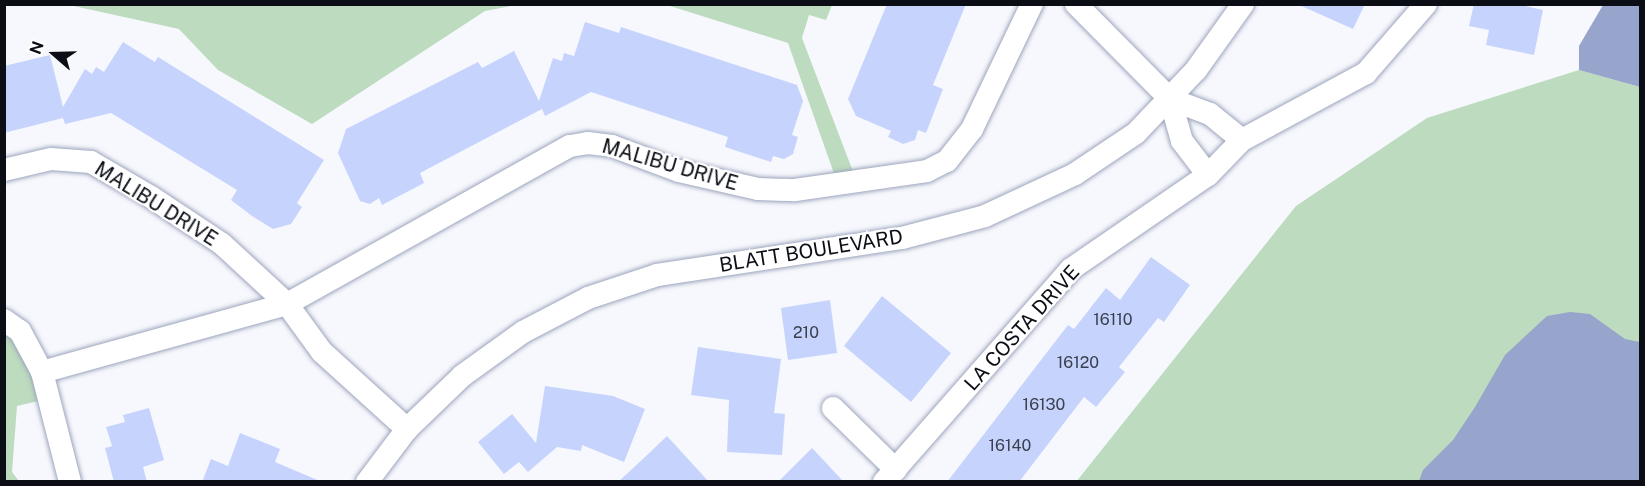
<!DOCTYPE html>
<style>
body{margin:0}
#map{position:relative;width:1645px;height:486px;overflow:hidden;background:#f7f8fd;font-family:"Public Sans",sans-serif}
div>[style]{position:absolute}
.green>*{inset:0;background:#bddbbe}
.water>*{inset:0;background:#97a4cb}
.building>*{inset:0;background:#c6d4fd}
.roads{filter:drop-shadow(0 0 2px #9da5bd) drop-shadow(0 0 2px #9da5bd)}
.minor>*{height:22px;margin:-11px;padding:0 11px;transform-origin:11px;border-radius:11px;background:#fff}
span{translate:-50% -50%;white-space:nowrap;text-align:center;line-height:1.15;-webkit-text-stroke:4.5px #fff;paint-order:stroke}
.number-label{font-size:16px;color:#3a4050}
.number-label span{-webkit-text-stroke-width:0}
.street-label{font-size:20px;color:#0c0e16}
.frame{position:absolute;inset:0;border:6px solid #0c0e16;pointer-events:none}
.north{position:absolute;left:24px;top:24px;width:60px;height:60px;-webkit-text-stroke:4px #fff;paint-order:stroke;rotate:290deg;font-size:16px;font-weight:700;line-height:24px;text-align:center;color:#0c0e16}
.north::after{content:'';display:block;margin:auto;width:21px;height:27px;background:#0c0e16;clip-path:polygon(50% 0,100% 100%,50% 72%,0 100%)}
</style>
<div id="map">
<div class="green">
<div style="clip-path:polygon(69px 5px,516px 5px,485px 11px,312px 124px,218px 70px,179px 29px)"></div>
<div style="clip-path:polygon(667px 5px,832px 5px,826px 20px,809px 15px,802px 38px,857px 182px,838px 185px,788px 43px)"></div>
<div style="clip-path:polygon(1579px 70px,1640px 87px,1640px 481px,1076px 482px,1296px 206px,1427px 118px)"></div>
<div style="clip-path:polygon(4px 320px,47px 399px,17px 406px,12px 472px,19px 481px,5px 481px)"></div>
</div>
<div class="water">
<div style="clip-path:polygon(1603px 5px,1640px 5px,1640px 87px,1579px 70px,1579px 46px)"></div>
<div style="clip-path:polygon(1570px 312px,1590px 314px,1625px 339px,1640px 342px,1640px 481px,1419px 481px,1423px 470px,1453px 440px,1475px 407px,1505px 355px,1547px 316px)"></div>
</div>
<div class="building">
<div style="clip-path:polygon(887px 4px,966px 4px,933px 85px,943px 89px,926px 133px,918px 130px,915px 140px,903px 144px,888px 137px,891px 131px,856px 116px,848px 99px)"></div>
<div style="clip-path:polygon(1297px 4px,1365px 4px,1353px 29px)"></div>
<div style="clip-path:polygon(1474px 4px,1516px 4px,1543px 10px,1534px 55px,1486px 45px,1489px 30px,1469px 26px)"></div>
<div style="clip-path:polygon(585px 22px,619px 33px,621px 27px,797px 85px,803px 101px,792px 135px,798px 137px,793px 154px,784px 159px,773px 156px,771px 162px,725px 147px,728px 137px,591px 92px,545px 116px,542px 109px,420px 173px,424px 183px,382px 205px,379px 198px,370px 204px,360px 201px,338px 153px,346px 129px,478px 62px,482px 68px,514px 51px,539px 101px,553px 58px,562px 61px,564px 53px,574px 56px)"></div>
<div style="clip-path:polygon(123px 42px,155px 62px,158px 57px,324px 160px,297px 203px,302px 207px,291px 224px,273px 229px,252px 216px,231px 200px,237px 190px,111px 113px,65px 124px,63px 118px,4px 133px,4px 66px,50px 55px,63px 107px,85px 69px,92px 74px,96px 67px,104px 72px)"></div>
<div style="clip-path:polygon(1151px 257px,1190px 285px,1164px 322px,1158px 318px,1119px 367px,1125px 372px,1096px 407px,1084px 397px,1019px 482px,947px 482px,1068px 325px,1074px 329px,1106px 288px,1120px 300px)"></div>
<div style="clip-path:polygon(882px 296px,951px 353px,911px 402px,844px 346px)"></div>
<div style="clip-path:polygon(830px 300px,837px 353px,788px 360px,781px 308px)"></div>
<div style="clip-path:polygon(698px 347px,781px 359px,774px 413px,785px 414px,782px 455px,727px 452px,729px 400px,691px 395px)"></div>
<div style="clip-path:polygon(545px 386px,613px 396px,645px 409px,624px 462px,582px 445px,581px 451px,557px 447px,528px 472px,519px 462px,504px 474px,478px 442px,512px 414px,536px 443px)"></div>
<div style="clip-path:polygon(149px 408px,164px 460px,143px 467px,147px 482px,114px 482px,105px 448px,112px 446px,106px 427px,125px 422px,123px 415px)"></div>
<div style="clip-path:polygon(240px 433px,280px 449px,275px 462px,322px 482px,202px 482px,211px 459px,228px 466px)"></div>
<div style="clip-path:polygon(667px 436px,709px 482px,618px 482px,645px 457px)"></div>
<div style="clip-path:polygon(812px 448px,844px 482px,778px 482px)"></div>
</div>
<div class="roads">
<div class="minor">
<div style="left:1076px;top:4px;width:134px;rotate:45.3deg"></div>
<div style="left:4px;top:170px;width:48px;rotate:-13.2deg"></div>
<div style="left:51px;top:159px;width:40px;rotate:4.3deg"></div>
<div style="left:91px;top:162px;width:69px;rotate:30.3deg"></div>
<div style="left:151px;top:197px;width:85px;rotate:33.5deg"></div>
<div style="left:222px;top:244px;width:88px;rotate:42.7deg"></div>
<div style="left:287px;top:304px;width:59px;rotate:53.9deg"></div>
<div style="left:322px;top:352px;width:115px;rotate:42.2deg"></div>
<div style="left:1208px;top:175px;width:43px;rotate:-127.4deg"></div>
<div style="left:1182px;top:141px;width:44px;rotate:-105.9deg"></div>
<div style="left:1170px;top:99px;width:43px;rotate:20.6deg"></div>
<div style="left:1210px;top:114px;width:41px;rotate:39.1deg"></div>
<div style="left:4px;top:320px;width:19px;rotate:35deg"></div>
<div style="left:20px;top:331px;width:47px;rotate:61.8deg"></div>
<div style="left:42px;top:372px;width:114px;rotate:75.7deg"></div>
<div style="left:42px;top:372px;width:254px;rotate:-15.5deg"></div>
<div style="left:287px;top:304px;width:324px;rotate:-29.2deg"></div>
<div style="left:570px;top:146px;width:18px;rotate:-9deg"></div>
<div style="left:588px;top:143px;width:24px;rotate:7deg"></div>
<div style="left:612px;top:146px;width:72px;rotate:20.5deg"></div>
<div style="left:679px;top:171px;width:81px;rotate:12.8deg"></div>
<div style="left:758px;top:189px;width:37px;rotate:2deg"></div>
<div style="left:795px;top:190px;width:133px;rotate:-8.2deg"></div>
<div style="left:927px;top:171px;width:22px;rotate:-27deg"></div>
<div style="left:947px;top:161px;width:41px;rotate:-52deg"></div>
<div style="left:972px;top:129px;width:139px;rotate:-64.4deg"></div>
<div style="left:833px;top:408px;width:88px;rotate:44.5deg"></div>
<div style="left:367px;top:482px;width:66px;rotate:-53deg"></div>
<div style="left:407px;top:429px;width:76px;rotate:-43.9deg"></div>
<div style="left:462px;top:376px;width:75px;rotate:-35.8deg"></div>
<div style="left:523px;top:332px;width:73px;rotate:-27.6deg"></div>
<div style="left:588px;top:298px;width:73px;rotate:-18.4deg"></div>
<div style="left:657px;top:275px;width:248px;rotate:-8.6deg"></div>
<div style="left:902px;top:238px;width:86px;rotate:-14.8deg"></div>
<div style="left:985px;top:216px;width:99px;rotate:-25deg"></div>
<div style="left:1075px;top:174px;width:73px;rotate:-33.9deg"></div>
<div style="left:1136px;top:133px;width:87px;rotate:-46.4deg"></div>
<div style="left:1196px;top:70px;width:81px;rotate:-54.5deg"></div>
<div style="left:884px;top:482px;width:283px;rotate:-48.7deg"></div>
<div style="left:1071px;top:269px;width:166px;rotate:-34.5deg"></div>
<div style="left:1208px;top:175px;width:49px;rotate:-45.8deg"></div>
<div style="left:1242px;top:140px;width:141px;rotate:-28.4deg"></div>
<div style="left:1366px;top:73px;width:91px;rotate:-49deg"></div>
</div>
</div>
<div class="number-label">
<span style="left:1113px;top:320px">16110</span>
<span style="left:806px;top:333px">210</span>
<span style="left:1078px;top:363px">16120</span>
<span style="left:1044px;top:405px">16130</span>
<span style="left:1010px;top:446px">16140</span>
</div>
<div class="street-label">
<span style="left:670px;top:165px;rotate:16deg">MALIBU DRIVE</span>
<span style="left:156px;top:204px;rotate:32deg">MALIBU DRIVE</span>
<span style="left:811px;top:251px;rotate:-9deg">BLATT BOULEVARD</span>
<span style="left:1022px;top:328px;rotate:-48deg">LA COSTA DRIVE</span>
</div>
<div class="frame"></div>
<div class="north">N</div>
</div>
